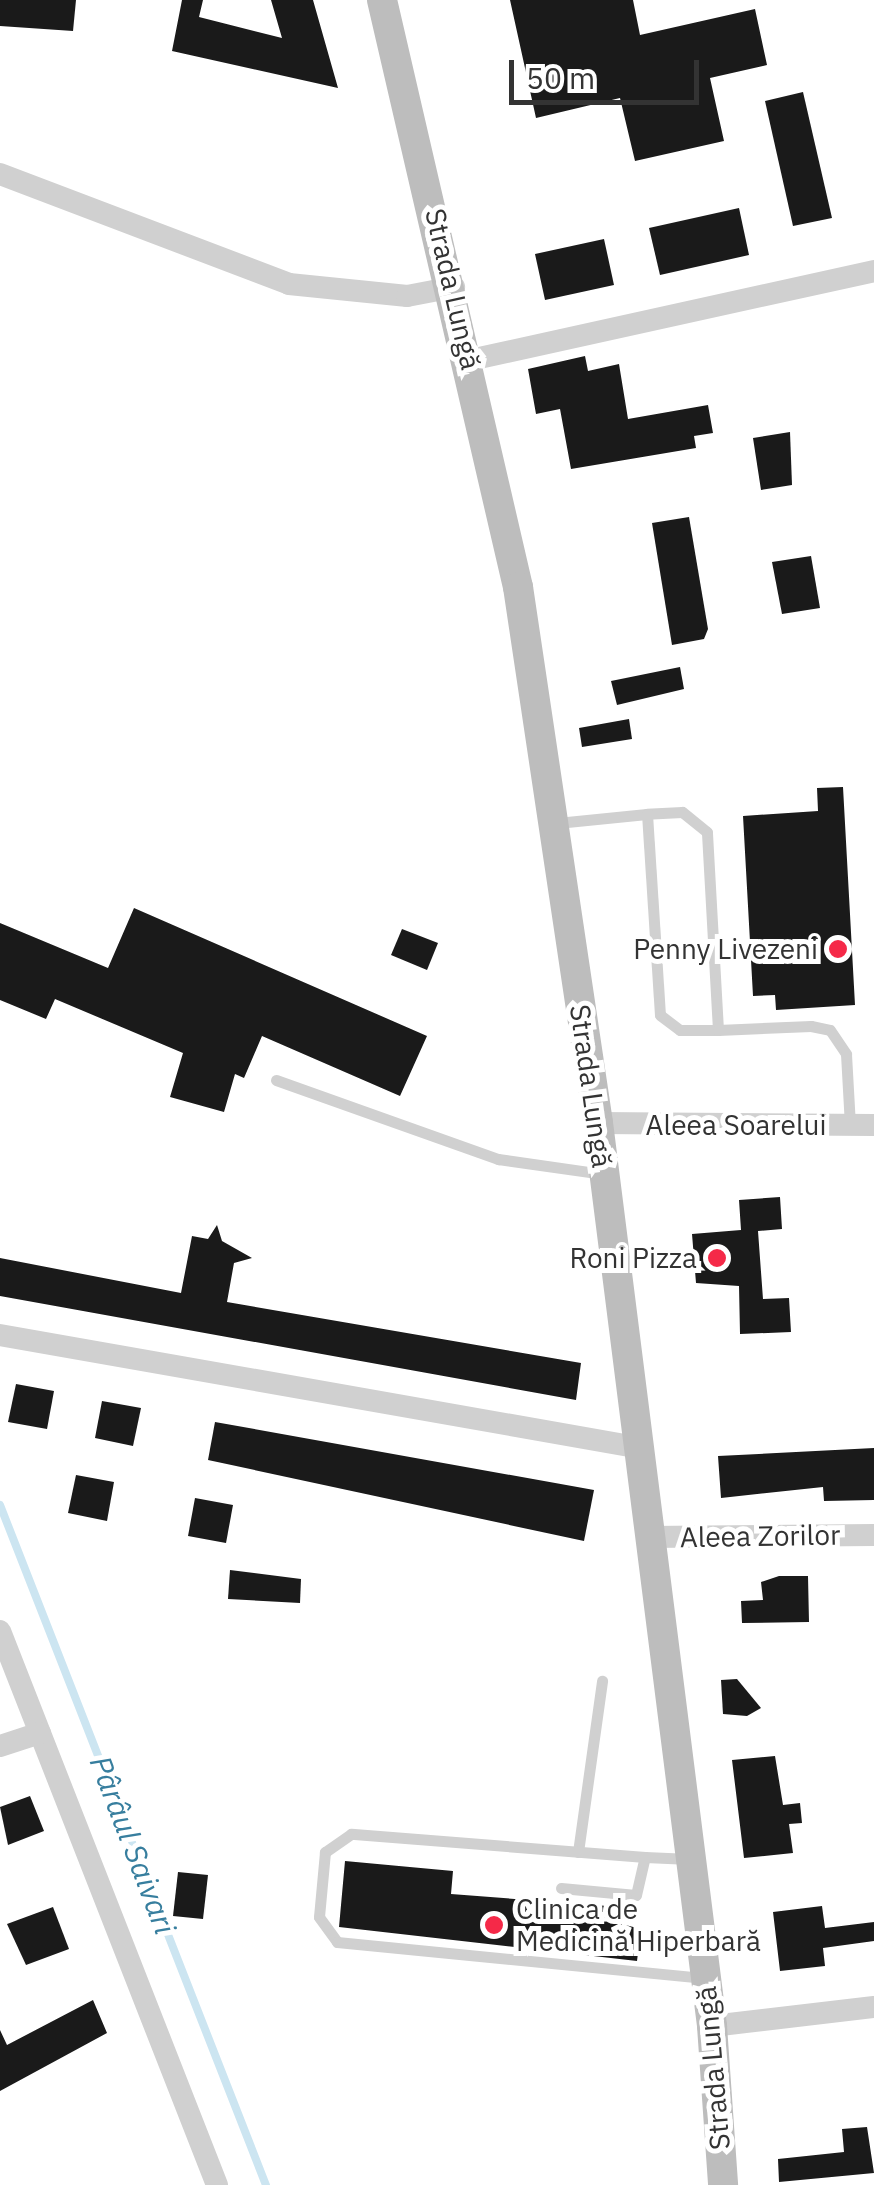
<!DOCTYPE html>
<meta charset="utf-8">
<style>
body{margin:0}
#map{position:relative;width:874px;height:2185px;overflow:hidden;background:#fff;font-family:"IBM Plex Sans",sans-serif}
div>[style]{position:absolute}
.stream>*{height:8px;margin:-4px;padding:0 4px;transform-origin:4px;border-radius:4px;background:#cce5f1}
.building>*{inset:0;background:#1a1a1a}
.lane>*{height:11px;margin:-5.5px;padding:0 5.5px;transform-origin:5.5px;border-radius:5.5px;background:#d0d0d0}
.street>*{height:22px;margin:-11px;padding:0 11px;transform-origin:11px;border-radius:11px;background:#d0d0d0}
.secondary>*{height:30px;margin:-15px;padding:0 15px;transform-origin:15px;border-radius:15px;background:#bdbdbd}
.dots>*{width:28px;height:28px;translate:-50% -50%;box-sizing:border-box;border:5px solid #fff;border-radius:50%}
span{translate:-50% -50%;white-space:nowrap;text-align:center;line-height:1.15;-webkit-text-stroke:10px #fff;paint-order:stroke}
.street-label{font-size:28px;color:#333}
.poi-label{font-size:28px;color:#333}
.right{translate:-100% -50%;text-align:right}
.left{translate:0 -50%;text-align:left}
.water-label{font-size:30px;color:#377e9e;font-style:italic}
.scale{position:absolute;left:509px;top:60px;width:190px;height:45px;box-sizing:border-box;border:5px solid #333;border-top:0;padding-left:12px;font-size:30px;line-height:35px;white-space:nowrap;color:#333;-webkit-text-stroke:8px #fff;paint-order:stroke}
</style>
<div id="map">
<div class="stream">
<div style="left:0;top:1505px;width:730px;rotate:68.64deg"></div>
</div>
<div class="building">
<div style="clip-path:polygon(0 0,76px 0,73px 31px,0 26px)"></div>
<div style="clip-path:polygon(182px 0,203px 0,199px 17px,282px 38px,271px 0,313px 0,338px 88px,172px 51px)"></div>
<div style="clip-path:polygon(510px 0,633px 0,640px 35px,755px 9px,767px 65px,710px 78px,724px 141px,635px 161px,620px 98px,536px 118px)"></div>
<div style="clip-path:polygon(803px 92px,832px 218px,793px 226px,765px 101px)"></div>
<div style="clip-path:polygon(739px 208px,749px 255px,660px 275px,649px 228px)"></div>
<div style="clip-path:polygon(604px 239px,614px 285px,545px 300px,535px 254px)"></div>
<div style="clip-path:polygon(585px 356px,588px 371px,619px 364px,628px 419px,708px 405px,713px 433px,694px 436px,696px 448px,571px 469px,560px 409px,536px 414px,528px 369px)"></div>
<div style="clip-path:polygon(790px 432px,792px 485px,761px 490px,753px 438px)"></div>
<div style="clip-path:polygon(689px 517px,708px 629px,704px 639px,672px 645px,652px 523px)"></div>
<div style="clip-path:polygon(811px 556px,820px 608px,782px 614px,772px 562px)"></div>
<div style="clip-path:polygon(680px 667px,684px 689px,617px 705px,611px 681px)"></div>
<div style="clip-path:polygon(629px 719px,632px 739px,582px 747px,579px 728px)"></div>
<div style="clip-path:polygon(843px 787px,855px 1005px,776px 1010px,775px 995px,753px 996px,743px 816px,818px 811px,817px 788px)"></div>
<div style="clip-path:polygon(134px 908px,427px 1036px,400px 1096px,262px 1036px,244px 1078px,235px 1074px,224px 1112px,170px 1097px,183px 1053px,55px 999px,46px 1019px,0 1000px,0 923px,108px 968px)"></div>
<div style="clip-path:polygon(402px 929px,438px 943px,427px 970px,391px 955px)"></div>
<div style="clip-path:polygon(780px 1197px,782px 1229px,758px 1231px,763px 1299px,789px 1298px,791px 1332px,740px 1334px,739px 1286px,696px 1283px,692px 1234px,741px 1230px,739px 1200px)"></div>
<div style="clip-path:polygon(217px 1225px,222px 1241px,252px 1258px,234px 1263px,227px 1302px,581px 1363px,576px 1400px,0 1296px,0 1258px,181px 1293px,192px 1236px,208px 1239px)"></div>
<div style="clip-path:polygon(16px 1384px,54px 1391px,47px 1429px,8px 1422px)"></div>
<div style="clip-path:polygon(102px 1401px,141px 1408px,133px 1446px,95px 1438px)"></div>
<div style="clip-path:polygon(215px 1422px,594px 1490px,584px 1541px,208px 1460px)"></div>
<div style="clip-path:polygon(874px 1448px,874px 1500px,824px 1501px,823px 1487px,721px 1498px,718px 1456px)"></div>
<div style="clip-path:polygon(76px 1475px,114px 1482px,107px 1521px,68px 1513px)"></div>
<div style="clip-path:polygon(195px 1498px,233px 1505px,226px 1543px,188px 1536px)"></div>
<div style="clip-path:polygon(230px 1570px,301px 1579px,300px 1603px,228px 1599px)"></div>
<div style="clip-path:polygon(779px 1576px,808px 1576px,809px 1622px,742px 1623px,741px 1601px,763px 1600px,761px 1582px)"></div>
<div style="clip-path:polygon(737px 1679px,761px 1708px,747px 1716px,723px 1714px,721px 1680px)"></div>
<div style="clip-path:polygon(775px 1756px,783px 1805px,800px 1803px,802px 1823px,789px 1824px,793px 1853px,744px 1858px,732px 1760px)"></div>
<div style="clip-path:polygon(30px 1796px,44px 1831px,8px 1845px,0 1807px)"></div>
<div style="clip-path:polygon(345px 1861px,453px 1871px,451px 1894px,607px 1906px,606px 1920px,641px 1929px,637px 1961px,339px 1927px)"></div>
<div style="clip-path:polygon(178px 1872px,208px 1875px,203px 1919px,173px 1916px)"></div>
<div style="clip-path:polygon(822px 1906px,825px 1928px,874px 1922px,874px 1941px,823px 1948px,825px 1966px,780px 1971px,773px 1912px)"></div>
<div style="clip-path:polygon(53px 1907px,69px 1949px,26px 1965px,7px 1924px)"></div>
<div style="clip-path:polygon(93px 2000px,107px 2033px,0 2091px,0 2030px,7px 2045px)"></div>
<div style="clip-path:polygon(867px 2127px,874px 2173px,779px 2182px,778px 2159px,844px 2152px,842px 2129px)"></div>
</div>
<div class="lane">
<div style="left:557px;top:823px;width:90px;rotate:-5.7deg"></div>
<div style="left:718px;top:1030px;width:198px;rotate:-93.2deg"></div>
<div style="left:707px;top:832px;width:32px;rotate:-141deg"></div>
<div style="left:682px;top:812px;width:35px;rotate:177deg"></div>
<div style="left:647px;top:814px;width:201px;rotate:86.3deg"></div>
<div style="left:660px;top:1015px;width:25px;rotate:37deg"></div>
<div style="left:680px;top:1030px;width:38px"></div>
<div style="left:718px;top:1030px;width:93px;rotate:-2.5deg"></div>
<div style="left:811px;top:1026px;width:19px;rotate:12deg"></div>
<div style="left:830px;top:1030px;width:29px;rotate:56deg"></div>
<div style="left:846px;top:1054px;width:72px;rotate:86.8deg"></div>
<div style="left:276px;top:1080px;width:236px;rotate:19.6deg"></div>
<div style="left:498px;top:1159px;width:107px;rotate:8.1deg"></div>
<div style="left:578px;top:1852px;width:173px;rotate:-82deg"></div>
<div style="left:645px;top:1857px;width:295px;rotate:-175.5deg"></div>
<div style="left:351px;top:1834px;width:32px;rotate:145deg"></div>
<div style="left:325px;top:1852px;width:65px;rotate:95.3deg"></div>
<div style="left:319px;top:1917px;width:31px;rotate:54deg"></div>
<div style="left:337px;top:1942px;width:370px;rotate:5.6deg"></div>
<div style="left:561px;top:1888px;width:75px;rotate:5.3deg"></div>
<div style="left:636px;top:1895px;width:39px;rotate:-77deg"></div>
<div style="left:645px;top:1857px;width:45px;rotate:2.5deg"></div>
</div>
<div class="street">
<div style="left:0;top:174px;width:309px;rotate:20.8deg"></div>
<div style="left:289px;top:284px;width:119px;rotate:5.8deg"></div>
<div style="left:407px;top:296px;width:48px;rotate:-10.8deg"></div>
<div style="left:470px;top:360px;width:414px;rotate:-12.4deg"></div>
<div style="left:598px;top:1123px;width:276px;rotate:0.4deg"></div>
<div style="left:0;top:1335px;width:646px;rotate:9.99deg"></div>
<div style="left:647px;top:1537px;width:227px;rotate:-0.5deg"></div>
<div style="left:0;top:1631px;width:595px;rotate:68.61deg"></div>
<div style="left:0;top:1746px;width:42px;rotate:-18deg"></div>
<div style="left:712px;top:2026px;width:163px;rotate:-6.7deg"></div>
</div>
<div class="secondary">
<div style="left:382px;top:0;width:603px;rotate:76.96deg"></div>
<div style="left:518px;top:587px;width:542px;rotate:81.51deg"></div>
<div style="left:598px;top:1123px;width:910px;rotate:82.8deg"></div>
<div style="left:712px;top:2026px;width:159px;rotate:86deg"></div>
</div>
<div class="dots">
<div style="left:838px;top:949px;background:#f52948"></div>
<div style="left:717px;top:1258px;background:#f52948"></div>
<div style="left:494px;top:1925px;background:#f52948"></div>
</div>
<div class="street-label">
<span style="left:453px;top:289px;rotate:77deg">Strada Lungă</span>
<span style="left:591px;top:1086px;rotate:82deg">Strada Lungă</span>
<span style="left:736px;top:1125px">Aleea Soarelui</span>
<span style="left:760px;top:1536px;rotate:-1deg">Aleea Zorilor</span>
<span style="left:713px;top:2068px;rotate:-95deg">Strada Lungă</span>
</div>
<div class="poi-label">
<span class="right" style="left:818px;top:949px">Penny Livezeni</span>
<span class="right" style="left:697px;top:1258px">Roni Pizza</span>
<span class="left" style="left:516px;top:1925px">Clinica de<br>Medicină Hiperbară</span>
</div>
<div class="water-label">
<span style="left:133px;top:1845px;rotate:69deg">Pârâul Saivari</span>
</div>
<div class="scale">50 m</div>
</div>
